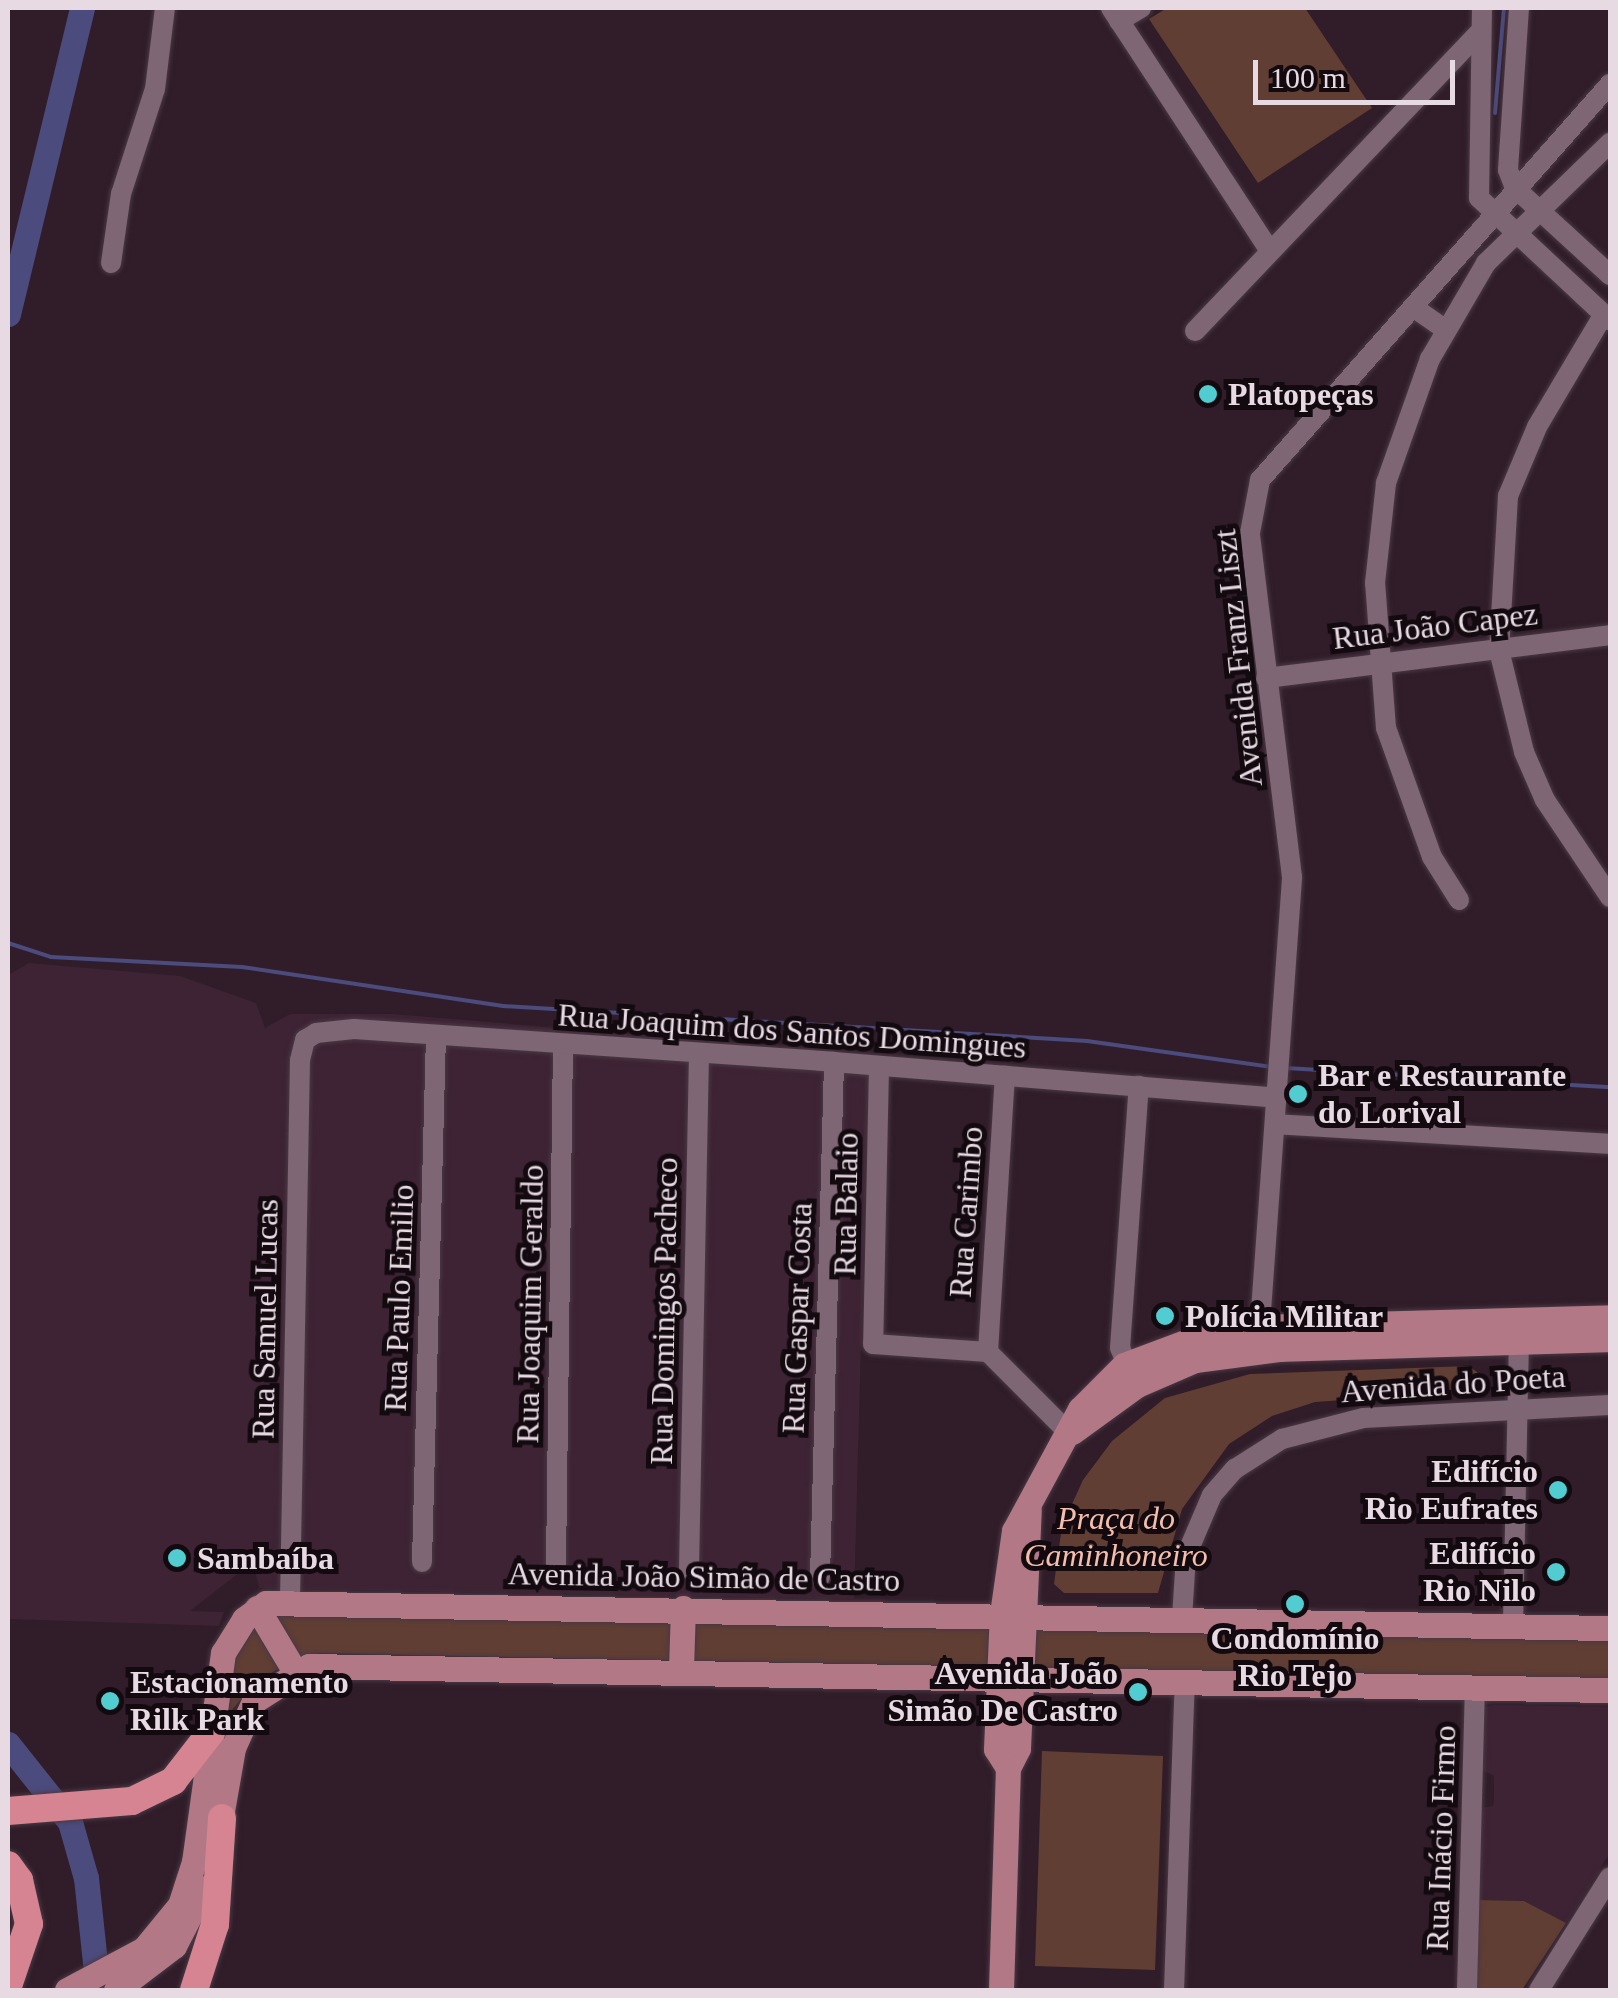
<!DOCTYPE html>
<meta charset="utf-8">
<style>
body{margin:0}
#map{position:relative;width:1618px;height:1998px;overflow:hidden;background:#301d29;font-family:Georgia,serif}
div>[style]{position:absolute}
.built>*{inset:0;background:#3d2334}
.green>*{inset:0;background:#603e34}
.stream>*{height:4px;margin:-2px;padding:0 2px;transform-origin:2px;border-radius:2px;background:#4c4b7d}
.river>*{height:25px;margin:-12.5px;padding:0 12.5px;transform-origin:12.5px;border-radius:12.5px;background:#4c4b7d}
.roads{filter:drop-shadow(0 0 2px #4a3944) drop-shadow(0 0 2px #4a3944)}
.minor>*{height:20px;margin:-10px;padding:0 10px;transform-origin:10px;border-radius:10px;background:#7e6675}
.major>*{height:25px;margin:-12.5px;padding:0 12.5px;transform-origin:12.5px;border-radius:12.5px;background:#b37886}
.highway>*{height:28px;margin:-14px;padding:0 14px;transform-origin:14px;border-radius:14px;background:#d78492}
.dots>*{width:28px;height:28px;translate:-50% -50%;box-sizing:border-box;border:5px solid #130a10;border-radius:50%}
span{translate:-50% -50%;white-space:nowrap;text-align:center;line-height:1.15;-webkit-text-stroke:10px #130a10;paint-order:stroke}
.poi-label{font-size:32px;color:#e8dae3;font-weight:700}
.left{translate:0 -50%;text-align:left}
.right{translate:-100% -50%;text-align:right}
.street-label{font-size:32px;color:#e8dae3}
.park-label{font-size:32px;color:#f4bead;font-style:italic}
.frame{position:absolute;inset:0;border:10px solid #e8dae3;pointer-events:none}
.scale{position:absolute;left:1253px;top:60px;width:202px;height:45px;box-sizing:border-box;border:5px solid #e8dae3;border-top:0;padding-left:12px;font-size:30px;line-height:35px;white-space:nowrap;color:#e8dae3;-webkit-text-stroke:8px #130a10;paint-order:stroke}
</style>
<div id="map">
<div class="built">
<div style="clip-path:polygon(29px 963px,180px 976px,256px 1003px,265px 1028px,290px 1014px,393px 1014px,869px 1054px,854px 1599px,259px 1588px,253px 1562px,190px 1611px,224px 1612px,219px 1626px,8px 1619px,8px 975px)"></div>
<div style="clip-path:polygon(1493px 1705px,1610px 1707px,1610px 1853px,1566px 1923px,1524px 1901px,1478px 1900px,1481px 1808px,1493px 1806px,1494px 1797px,1494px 1776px,1482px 1770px,1483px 1708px)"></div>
</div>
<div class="green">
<div style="clip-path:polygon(1167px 8px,1305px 8px,1372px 108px,1258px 183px,1149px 19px)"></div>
<div style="clip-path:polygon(1469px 1366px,1482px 1376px,1473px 1391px,1315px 1402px,1272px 1416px,1229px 1444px,1182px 1509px,1158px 1593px,1064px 1593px,1054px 1584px,1062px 1526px,1083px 1480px,1112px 1441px,1165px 1398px,1250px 1374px)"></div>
<div style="clip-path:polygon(288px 1611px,1610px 1637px,1610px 1680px,319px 1653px,290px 1661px,254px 1684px,232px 1710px,218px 1750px,231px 1657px,251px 1631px)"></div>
<div style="clip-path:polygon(1042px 1751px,1163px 1756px,1155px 1970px,1035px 1966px)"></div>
<div style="clip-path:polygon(1478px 1900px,1524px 1901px,1566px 1923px,1522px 1990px,1476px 1990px)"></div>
</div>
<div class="stream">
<div style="left:1495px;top:113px;width:105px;rotate:-85.1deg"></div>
<div style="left:8px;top:943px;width:45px;rotate:18deg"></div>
<div style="left:51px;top:957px;width:191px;rotate:3deg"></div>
<div style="left:242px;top:967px;width:264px;rotate:8.5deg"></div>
<div style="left:503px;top:1006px;width:585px;rotate:3.43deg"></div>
<div style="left:1087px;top:1041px;width:187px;rotate:8deg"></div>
<div style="left:1286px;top:1068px;width:325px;rotate:3.4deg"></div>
</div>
<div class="river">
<div style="left:8px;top:314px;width:315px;rotate:-76.4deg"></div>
<div style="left:8px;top:1744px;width:100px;rotate:51.5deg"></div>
<div style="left:70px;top:1822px;width:58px;rotate:74.1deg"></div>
<div style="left:86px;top:1878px;width:113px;rotate:83.9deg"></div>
</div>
<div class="roads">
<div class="minor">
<div style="left:1111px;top:8px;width:290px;rotate:56.8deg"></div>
<div style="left:1482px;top:8px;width:190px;rotate:90.9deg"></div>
<div style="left:1479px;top:198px;width:179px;rotate:43deg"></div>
<div style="left:1519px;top:8px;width:162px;rotate:93.9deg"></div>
<div style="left:1508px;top:170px;width:19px;rotate:69deg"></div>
<div style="left:1515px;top:188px;width:129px;rotate:42.5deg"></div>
<div style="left:1119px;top:21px;width:26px;rotate:-31deg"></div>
<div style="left:111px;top:263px;width:70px;rotate:-81.8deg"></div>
<div style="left:121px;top:194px;width:110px;rotate:-72.1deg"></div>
<div style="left:155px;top:89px;width:82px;rotate:-83deg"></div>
<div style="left:1413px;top:307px;width:40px;rotate:34.9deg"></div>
<div style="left:1604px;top:314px;width:131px;rotate:120.7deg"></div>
<div style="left:1537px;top:427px;width:75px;rotate:112.8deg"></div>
<div style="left:1508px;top:496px;width:154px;rotate:93.3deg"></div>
<div style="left:1499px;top:650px;width:105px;rotate:76.2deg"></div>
<div style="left:1524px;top:752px;width:52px;rotate:66.4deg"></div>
<div style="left:1545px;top:800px;width:117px;rotate:56.2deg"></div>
<div style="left:1195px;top:331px;width:413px;rotate:-46.4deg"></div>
<div style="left:1266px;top:678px;width:347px;rotate:-7.1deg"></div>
<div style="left:1459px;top:900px;width:51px;rotate:-122.1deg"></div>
<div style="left:1432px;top:857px;width:137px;rotate:-109.6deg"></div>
<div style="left:1386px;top:728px;width:145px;rotate:-94.3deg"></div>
<div style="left:1375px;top:583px;width:101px;rotate:-83.7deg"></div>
<div style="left:1386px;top:483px;width:132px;rotate:-70.5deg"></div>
<div style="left:1430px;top:359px;width:111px;rotate:-59.7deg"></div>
<div style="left:1486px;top:263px;width:173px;rotate:-44.1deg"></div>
<div style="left:879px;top:1066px;width:278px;rotate:91.2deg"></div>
<div style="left:873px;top:1344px;width:115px;rotate:4deg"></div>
<div style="left:988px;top:1352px;width:115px;rotate:45deg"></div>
<div style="left:1275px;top:1124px;width:336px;rotate:3.4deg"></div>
<div style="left:1259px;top:1339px;width:463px;rotate:-85.9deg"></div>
<div style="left:1292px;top:877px;width:347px;rotate:-97deg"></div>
<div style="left:1250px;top:533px;width:54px;rotate:-79.3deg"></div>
<div style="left:1260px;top:480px;width:529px;rotate:-48.53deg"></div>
<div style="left:988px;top:1352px;width:277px;rotate:-86.5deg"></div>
<div style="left:1131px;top:1376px;width:30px;rotate:-111deg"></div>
<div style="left:1120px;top:1348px;width:263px;rotate:-85.9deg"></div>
<div style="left:422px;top:1562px;width:527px;rotate:-88.48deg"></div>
<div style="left:556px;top:1564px;width:520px;rotate:-89.23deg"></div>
<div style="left:689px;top:1569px;width:516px;rotate:-88.89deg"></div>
<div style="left:820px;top:1577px;width:515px;rotate:-88.44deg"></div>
<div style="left:290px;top:1600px;width:540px;rotate:-88.94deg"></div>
<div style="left:300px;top:1060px;width:21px;rotate:-76deg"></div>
<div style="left:305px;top:1040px;width:13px;rotate:-32deg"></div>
<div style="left:316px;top:1033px;width:38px;rotate:-6deg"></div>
<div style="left:354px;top:1029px;width:481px;rotate:3.9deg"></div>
<div style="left:834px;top:1062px;width:444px;rotate:4.6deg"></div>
<div style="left:1182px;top:1618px;width:62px;rotate:-86.3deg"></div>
<div style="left:1186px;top:1556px;width:66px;rotate:-66.9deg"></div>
<div style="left:1212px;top:1495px;width:35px;rotate:-49deg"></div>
<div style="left:1235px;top:1469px;width:56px;rotate:-32.6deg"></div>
<div style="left:1282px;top:1439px;width:84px;rotate:-14.5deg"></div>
<div style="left:1363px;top:1418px;width:247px;rotate:-3deg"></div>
<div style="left:1513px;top:1625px;width:283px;rotate:-88.8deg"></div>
<div style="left:1174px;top:1990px;width:310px;rotate:-88deg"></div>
<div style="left:1467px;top:1990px;width:303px;rotate:-88.5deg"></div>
<div style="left:1539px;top:1990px;width:133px;rotate:-57.9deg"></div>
</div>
<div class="major">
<div style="left:1072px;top:1432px;width:80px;rotate:-35.9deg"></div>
<div style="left:1137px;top:1385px;width:63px;rotate:-23.3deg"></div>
<div style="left:1195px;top:1360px;width:86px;rotate:-7.4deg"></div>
<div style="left:1280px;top:1349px;width:330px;rotate:-1.7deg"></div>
<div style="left:257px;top:1608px;width:72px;rotate:59.2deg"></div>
<div style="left:681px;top:1670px;width:62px;rotate:-88.2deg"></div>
<div style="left:1008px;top:1768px;width:22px;rotate:-122deg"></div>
<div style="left:996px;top:1749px;width:135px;rotate:-87.5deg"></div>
<div style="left:1002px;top:1614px;width:84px;rotate:-81.8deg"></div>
<div style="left:1014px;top:1531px;width:139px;rotate:-61.6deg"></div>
<div style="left:1080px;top:1409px;width:62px;rotate:-45deg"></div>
<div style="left:1124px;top:1365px;width:72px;rotate:-20.5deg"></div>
<div style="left:1191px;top:1340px;width:70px;rotate:-10.7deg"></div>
<div style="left:1260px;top:1327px;width:350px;rotate:-1.6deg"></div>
<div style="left:218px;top:1834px;width:87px;rotate:-80.1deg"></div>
<div style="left:233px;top:1748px;width:51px;rotate:-65.9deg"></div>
<div style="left:254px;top:1701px;width:65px;rotate:-32.5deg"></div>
<div style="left:309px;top:1666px;width:1301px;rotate:1.06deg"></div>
<div style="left:67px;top:1990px;width:87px;rotate:-28deg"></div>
<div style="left:144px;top:1949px;width:57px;rotate:-50.7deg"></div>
<div style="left:180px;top:1905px;width:45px;rotate:-72deg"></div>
<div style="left:194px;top:1862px;width:211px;rotate:-82.1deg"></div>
<div style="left:223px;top:1653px;width:40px;rotate:-58deg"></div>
<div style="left:244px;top:1619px;width:27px;rotate:-36deg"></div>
<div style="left:266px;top:1603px;width:1344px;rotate:1.07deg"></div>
<div style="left:116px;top:1990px;width:73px;rotate:-37.2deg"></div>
<div style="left:174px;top:1946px;width:65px;rotate:-62.7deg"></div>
<div style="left:1001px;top:1990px;width:222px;rotate:-88.2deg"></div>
<div style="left:1008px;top:1768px;width:22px;rotate:-63deg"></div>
<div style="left:1018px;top:1748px;width:238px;rotate:-87.4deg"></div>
</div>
<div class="highway">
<div style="left:8px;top:1811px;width:124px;rotate:-4.6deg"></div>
<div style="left:132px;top:1801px;width:46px;rotate:-26deg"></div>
<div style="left:173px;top:1781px;width:62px;rotate:-52.2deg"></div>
<div style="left:8px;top:1865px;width:19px;rotate:54deg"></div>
<div style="left:19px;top:1880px;width:45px;rotate:77.2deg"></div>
<div style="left:29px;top:1924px;width:65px;rotate:108.7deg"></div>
<div style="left:194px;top:1990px;width:69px;rotate:-72.3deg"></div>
<div style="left:215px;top:1924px;width:106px;rotate:-86.2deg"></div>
</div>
</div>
<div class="dots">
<div style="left:1208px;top:394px;background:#51ccd1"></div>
<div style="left:1298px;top:1094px;background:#51ccd1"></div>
<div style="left:1165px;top:1316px;background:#51ccd1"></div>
<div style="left:1558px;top:1490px;background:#51ccd1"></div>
<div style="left:177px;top:1558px;background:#51ccd1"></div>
<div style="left:1556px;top:1572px;background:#51ccd1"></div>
<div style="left:1295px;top:1604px;background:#51ccd1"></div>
<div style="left:1138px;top:1692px;background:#51ccd1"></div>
<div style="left:110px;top:1701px;background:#51ccd1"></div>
</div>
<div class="poi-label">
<span class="left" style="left:1228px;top:394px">Platopeças</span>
<span class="left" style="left:1318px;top:1094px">Bar e Restaurante<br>do Lorival</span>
<span class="left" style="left:1185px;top:1316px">Polícia Militar</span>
<span class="right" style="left:1538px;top:1490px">Edifício<br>Rio Eufrates</span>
<span class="right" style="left:1536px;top:1572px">Edifício<br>Rio Nilo</span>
<span class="left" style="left:197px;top:1558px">Sambaíba</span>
<span style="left:1295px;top:1657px">Condomínio<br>Rio Tejo</span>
<span class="right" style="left:1118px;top:1692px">Avenida João<br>Simão De Castro</span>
<span class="left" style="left:130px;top:1701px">Estacionamento<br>Rilk Park</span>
</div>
<div class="street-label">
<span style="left:1435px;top:626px;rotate:-7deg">Rua João Capez</span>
<span style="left:1238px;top:658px;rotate:-96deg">Avenida Franz Liszt</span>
<span style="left:792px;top:1031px;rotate:4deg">Rua Joaquim dos Santos Domingues</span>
<span style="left:846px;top:1204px;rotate:-89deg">Rua Balaio</span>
<span style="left:966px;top:1212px;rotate:-86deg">Rua Carimbo</span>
<span style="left:399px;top:1298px;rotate:-88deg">Rua Paulo Emilio</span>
<span style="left:530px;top:1304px;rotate:-89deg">Rua Joaquim Geraldo</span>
<span style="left:664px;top:1311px;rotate:-89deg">Rua Domingos Pacheco</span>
<span style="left:797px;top:1318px;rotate:-88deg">Rua Gaspar Costa</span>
<span style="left:265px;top:1319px;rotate:-89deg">Rua Samuel Lucas</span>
<span style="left:1453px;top:1384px;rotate:-4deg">Avenida do Poeta</span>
<span style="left:704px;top:1577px;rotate:1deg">Avenida João Simão de Castro</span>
<span style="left:1441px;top:1838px;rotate:-88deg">Rua Inácio Firmo</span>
</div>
<div class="park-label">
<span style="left:1116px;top:1537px">Praça do<br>Caminhoneiro</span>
</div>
<div class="frame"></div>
<div class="scale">100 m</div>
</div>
